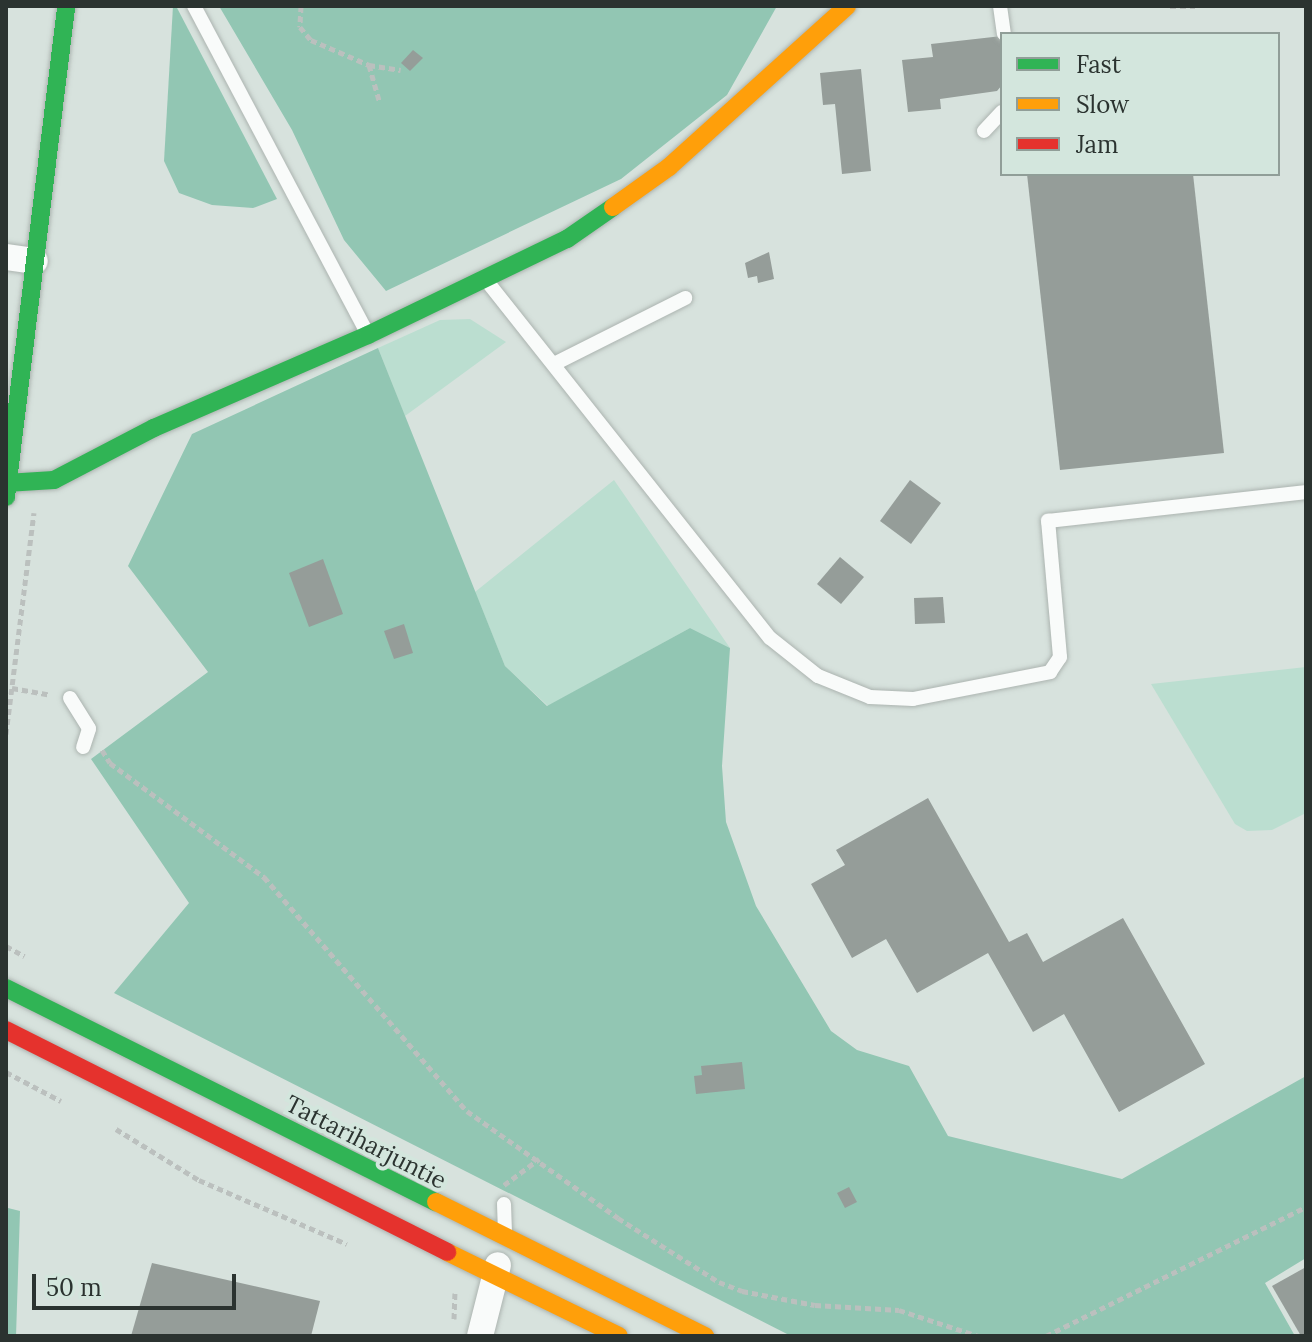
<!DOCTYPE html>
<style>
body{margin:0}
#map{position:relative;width:1312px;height:1342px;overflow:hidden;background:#d7e2dd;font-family:Lora,serif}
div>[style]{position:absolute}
.green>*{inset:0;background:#bbded0}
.forest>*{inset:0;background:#92c6b3}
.building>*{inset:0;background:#959d99}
.path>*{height:5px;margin-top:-2.5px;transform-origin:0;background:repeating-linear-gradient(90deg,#bbc0be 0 6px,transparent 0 10px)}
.roads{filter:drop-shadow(0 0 2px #acb4b0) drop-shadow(0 0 2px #acb4b0)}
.lane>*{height:14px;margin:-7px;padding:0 7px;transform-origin:7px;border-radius:7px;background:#f9fbfa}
.street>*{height:26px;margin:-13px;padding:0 13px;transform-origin:13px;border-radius:13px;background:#f9fbfa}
.fast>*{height:18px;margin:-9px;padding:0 9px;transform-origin:9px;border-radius:9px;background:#30b455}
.slow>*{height:18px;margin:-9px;padding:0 9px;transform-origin:9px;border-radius:9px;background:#ff9f0a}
.jam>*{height:18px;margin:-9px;padding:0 9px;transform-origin:9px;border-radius:9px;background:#e5322d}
span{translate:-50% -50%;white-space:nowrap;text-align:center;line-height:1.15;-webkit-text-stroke:8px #d3e6dd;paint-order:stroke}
.street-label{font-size:24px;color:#2b3330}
.frame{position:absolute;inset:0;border:8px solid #2b3330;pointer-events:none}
.legend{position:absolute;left:1000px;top:32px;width:280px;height:144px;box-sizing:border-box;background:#d3e6dd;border:2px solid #909e98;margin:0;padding:10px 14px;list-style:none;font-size:24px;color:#2b3330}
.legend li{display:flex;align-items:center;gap:16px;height:40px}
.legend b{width:40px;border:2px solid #909e98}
.scale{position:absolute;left:32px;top:1274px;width:204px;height:36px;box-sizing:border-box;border:4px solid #2b3330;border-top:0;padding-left:10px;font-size:24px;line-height:28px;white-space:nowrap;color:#2b3330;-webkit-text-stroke:6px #d3e6dd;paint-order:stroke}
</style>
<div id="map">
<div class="green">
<div style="clip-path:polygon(470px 319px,506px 342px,405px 416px,378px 348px,440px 320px)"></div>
<div style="clip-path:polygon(614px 480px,730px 648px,690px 628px,548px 706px,505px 666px,475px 592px)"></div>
<div style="clip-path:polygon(1306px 667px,1306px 813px,1272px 830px,1247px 831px,1235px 824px,1151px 684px)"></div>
</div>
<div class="forest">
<div style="clip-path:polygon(173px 6px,176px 6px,277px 199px,253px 208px,212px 205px,179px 193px,164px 161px)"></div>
<div style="clip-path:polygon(219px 6px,527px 7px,777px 6px,727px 95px,621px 179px,386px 291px,344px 240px,292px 130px)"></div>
<div style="clip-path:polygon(378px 348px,505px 666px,547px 706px,690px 628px,730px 648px,722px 766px,726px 822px,756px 906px,831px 1031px,857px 1050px,909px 1066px,948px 1136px,1122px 1179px,1306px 1076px,1306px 1258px,1265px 1283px,1295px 1336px,791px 1336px,114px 993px,189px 903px,91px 759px,208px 672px,128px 566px,192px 434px)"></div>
<div style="clip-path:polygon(8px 1208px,20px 1211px,16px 1336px,6px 1336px)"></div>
</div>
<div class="building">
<div style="clip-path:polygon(1002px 36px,1002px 85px,997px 91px,940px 99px,941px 109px,908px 112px,902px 60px,933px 57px,931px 44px)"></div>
<div style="clip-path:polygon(413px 50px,423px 58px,410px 71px,401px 63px)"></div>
<div style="clip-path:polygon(861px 69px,871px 171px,842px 174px,835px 104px,823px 105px,820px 73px)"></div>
<div style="clip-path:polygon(1027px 174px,1193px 174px,1224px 453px,1060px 470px)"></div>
<div style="clip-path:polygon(769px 252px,774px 279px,758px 283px,757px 276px,748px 278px,745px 263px)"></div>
<div style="clip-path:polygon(910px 480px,941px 503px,911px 544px,880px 521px)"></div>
<div style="clip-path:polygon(840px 557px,864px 577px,841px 604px,817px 584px)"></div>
<div style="clip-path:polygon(323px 559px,343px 614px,309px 627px,289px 573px)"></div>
<div style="clip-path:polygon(943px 597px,945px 623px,915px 624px,914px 598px)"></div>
<div style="clip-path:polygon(404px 624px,413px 653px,394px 659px,384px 631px)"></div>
<div style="clip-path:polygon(928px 798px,1009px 942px,1027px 933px,1043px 962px,1123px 918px,1205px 1064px,1119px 1112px,1064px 1014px,1033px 1032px,988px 953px,917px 993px,886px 939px,852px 958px,811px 884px,845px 865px,836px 850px)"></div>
<div style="clip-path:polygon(742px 1062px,745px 1089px,696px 1094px,694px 1076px,702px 1075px,701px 1066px)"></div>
<div style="clip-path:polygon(849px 1187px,857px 1202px,845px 1208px,837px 1193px)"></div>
<div style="clip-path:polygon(152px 1263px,320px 1301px,311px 1336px,131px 1336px)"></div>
<div style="clip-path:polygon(1306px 1267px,1306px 1336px,1301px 1336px,1272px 1286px)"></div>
</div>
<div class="path">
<div style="left:301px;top:6px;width:21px;rotate:93deg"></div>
<div style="left:300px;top:27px;width:17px;rotate:50deg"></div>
<div style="left:311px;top:40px;width:63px;rotate:23.3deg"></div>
<div style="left:369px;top:65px;width:37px;rotate:74deg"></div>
<div style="left:1170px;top:6px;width:25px"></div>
<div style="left:369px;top:65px;width:32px;rotate:9deg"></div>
<div style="left:12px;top:688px;width:39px;rotate:10deg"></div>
<div style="left:6px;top:734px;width:223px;rotate:-82.8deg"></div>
<div style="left:102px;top:750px;width:15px;rotate:58deg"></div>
<div style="left:110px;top:763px;width:192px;rotate:36.5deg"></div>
<div style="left:264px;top:877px;width:310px;rotate:49.1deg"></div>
<div style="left:467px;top:1111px;width:185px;rotate:35.3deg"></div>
<div style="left:618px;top:1218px;width:120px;rotate:32.4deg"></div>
<div style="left:719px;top:1282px;width:25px;rotate:21deg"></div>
<div style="left:742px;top:1291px;width:74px;rotate:10.9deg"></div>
<div style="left:815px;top:1305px;width:84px;rotate:3.4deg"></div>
<div style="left:899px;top:1310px;width:83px;rotate:18.2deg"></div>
<div style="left:6px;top:946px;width:21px;rotate:29deg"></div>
<div style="left:6px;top:1072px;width:62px;rotate:27.8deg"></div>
<div style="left:116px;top:1129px;width:97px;rotate:31.6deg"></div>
<div style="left:199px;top:1180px;width:161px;rotate:23.4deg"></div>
<div style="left:504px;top:1185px;width:44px;rotate:-36.6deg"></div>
<div style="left:454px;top:1319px;width:26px;rotate:-88deg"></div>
<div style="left:1046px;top:1336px;width:290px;rotate:-26.4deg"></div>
</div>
<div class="roads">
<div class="lane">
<div style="left:194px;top:6px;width:371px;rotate:62.1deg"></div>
<div style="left:1000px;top:6px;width:28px;rotate:82deg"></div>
<div style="left:984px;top:131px;width:26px;rotate:-47deg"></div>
<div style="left:486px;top:280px;width:457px;rotate:51.6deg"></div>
<div style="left:770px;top:638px;width:61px;rotate:38.4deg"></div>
<div style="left:818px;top:676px;width:56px;rotate:22deg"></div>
<div style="left:870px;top:697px;width:43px;rotate:2.7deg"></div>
<div style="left:913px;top:699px;width:140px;rotate:-11.1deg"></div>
<div style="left:1050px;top:672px;width:18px;rotate:-56deg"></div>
<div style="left:1060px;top:657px;width:137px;rotate:-95deg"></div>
<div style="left:1048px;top:521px;width:260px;rotate:-6.4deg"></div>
<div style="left:554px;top:364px;width:147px;rotate:-26.7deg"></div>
<div style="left:70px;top:698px;width:36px;rotate:58deg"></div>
<div style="left:89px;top:729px;width:19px;rotate:108deg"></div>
<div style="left:504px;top:1204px;width:26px;rotate:88deg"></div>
</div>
<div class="street">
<div style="left:6px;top:257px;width:29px;rotate:8deg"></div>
<div style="left:480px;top:1336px;width:73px;rotate:-75.8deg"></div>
</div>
<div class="fast">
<div style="left:6px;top:483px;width:48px;rotate:-3.6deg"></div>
<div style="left:54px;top:480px;width:113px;rotate:-27.5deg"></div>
<div style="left:154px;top:428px;width:233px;rotate:-23.5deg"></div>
<div style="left:368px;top:335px;width:221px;rotate:-25.8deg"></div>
<div style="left:567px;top:239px;width:56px;rotate:-34.8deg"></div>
<div style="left:6px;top:497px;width:495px;rotate:-83deg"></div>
<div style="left:6px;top:988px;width:480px;rotate:26.5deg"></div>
</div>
<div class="slow">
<div style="left:613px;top:207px;width:69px;rotate:-35.5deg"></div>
<div style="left:669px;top:167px;width:240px;rotate:-42.1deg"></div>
<div style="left:436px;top:1202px;width:301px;rotate:26.5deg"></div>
<div style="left:447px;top:1252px;width:191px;rotate:26deg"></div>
</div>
<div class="jam">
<div style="left:6px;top:1030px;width:494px;rotate:26.7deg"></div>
</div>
</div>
<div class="street-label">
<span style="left:366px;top:1142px;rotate:27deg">Tattariharjuntie</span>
</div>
<div class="frame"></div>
<ul class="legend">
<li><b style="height:10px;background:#30b455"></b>Fast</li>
<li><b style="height:10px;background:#ff9f0a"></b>Slow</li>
<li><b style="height:10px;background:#e5322d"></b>Jam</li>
</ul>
<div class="scale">50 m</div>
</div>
